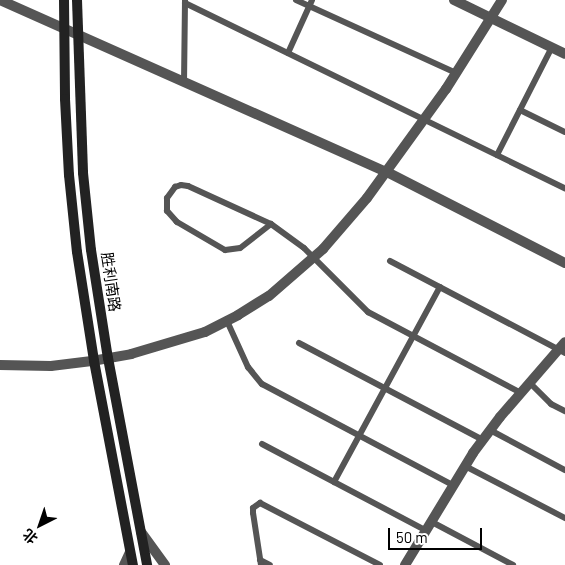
<!DOCTYPE html>
<meta charset="utf-8">
<style>
body{margin:0}
#map{position:relative;width:565px;height:565px;overflow:hidden;background:#fff;font-family:Barlow,"Noto Sans SC",sans-serif}
div>[style]{position:absolute}
.service>*{height:6px;margin:-3px;padding:0 3px;transform-origin:3px;border-radius:3px;background:#555}
.minor>*{height:10px;margin:-5px;padding:0 5px;transform-origin:5px;border-radius:5px;background:#555}
.tertiary>*{height:10px;margin:-5px;padding:0 5px;transform-origin:5px;border-radius:5px;background:#555}
.secondary>*{height:10px;margin:-5px;padding:0 5px;transform-origin:5px;border-radius:5px;background:#222}
span{translate:-50% -50%;white-space:nowrap;text-align:center;line-height:1.15;-webkit-text-stroke:4px #fff;paint-order:stroke}
.street-label{font-size:15px;color:#000}
.north{position:absolute;left:15px;top:500px;width:50px;height:50px;-webkit-text-stroke:4px #fff;paint-order:stroke;rotate:221deg;font-size:14px;font-weight:700;line-height:20px;text-align:center;color:#000}
.north::after{content:'';display:block;margin:auto;width:18px;height:22px;background:#000;clip-path:polygon(50% 0,100% 100%,50% 72%,0 100%)}
.scale{position:absolute;left:388px;top:528px;width:94px;height:22px;box-sizing:border-box;border:2px solid #000;border-top:0;padding-left:6px;font-size:15px;line-height:18px;white-space:nowrap;color:#000;-webkit-text-stroke:4px #fff;paint-order:stroke}
</style>
<div id="map">
<div class="service">
<div style="left:296px;top:0;width:176px;rotate:24.5deg"></div>
<div style="left:185px;top:3px;width:423px;rotate:26deg"></div>
<div style="left:288px;top:53px;width:58px;rotate:-65.6deg"></div>
<div style="left:184px;top:83px;width:83px;rotate:-89.3deg"></div>
<div style="left:520px;top:110px;width:50px;rotate:26.1deg"></div>
<div style="left:497px;top:155px;width:121px;rotate:-63deg"></div>
<div style="left:271px;top:224px;width:39px;rotate:142deg"></div>
<div style="left:240px;top:248px;width:15px;rotate:172deg"></div>
<div style="left:225px;top:250px;width:56px;rotate:-149.7deg"></div>
<div style="left:177px;top:222px;width:15px;rotate:-132deg"></div>
<div style="left:167px;top:211px;width:13px;rotate:-90deg"></div>
<div style="left:167px;top:198px;width:14px;rotate:-54deg"></div>
<div style="left:175px;top:187px;width:6px;rotate:-18deg"></div>
<div style="left:181px;top:185px;width:7px;rotate:8deg"></div>
<div style="left:188px;top:186px;width:91px;rotate:24.6deg"></div>
<div style="left:271px;top:224px;width:41px;rotate:36deg"></div>
<div style="left:304px;top:248px;width:91px;rotate:45deg"></div>
<div style="left:368px;top:312px;width:173px;rotate:27.9deg"></div>
<div style="left:390px;top:261px;width:198px;rotate:27.7deg"></div>
<div style="left:227px;top:321px;width:51px;rotate:65.5deg"></div>
<div style="left:248px;top:367px;width:22px;rotate:51deg"></div>
<div style="left:262px;top:384px;width:216px;rotate:27.9deg"></div>
<div style="left:299px;top:343px;width:208px;rotate:27.8deg"></div>
<div style="left:530px;top:383px;width:30px;rotate:45deg"></div>
<div style="left:551px;top:404px;width:16px;rotate:27deg"></div>
<div style="left:490px;top:430px;width:85px;rotate:28.1deg"></div>
<div style="left:262px;top:444px;width:184px;rotate:27.8deg"></div>
<div style="left:465px;top:466px;width:113px;rotate:27.5deg"></div>
<div style="left:334px;top:482px;width:222px;rotate:-61.5deg"></div>
<div style="left:430px;top:521px;width:94px;rotate:27.9deg"></div>
<div style="left:260px;top:560px;width:11px;rotate:27deg"></div>
<div style="left:261px;top:565px;width:53px;rotate:-98.7deg"></div>
<div style="left:253px;top:513px;width:5px;rotate:-90deg"></div>
<div style="left:253px;top:508px;width:9px;rotate:-36deg"></div>
<div style="left:260px;top:503px;width:135px;rotate:27.3deg"></div>
</div>
<div class="minor">
<div style="left:454px;top:0;width:123px;rotate:25.9deg"></div>
<div style="left:405px;top:565px;width:131px;rotate:-58.7deg"></div>
<div style="left:473px;top:453px;width:45px;rotate:-53.1deg"></div>
<div style="left:500px;top:417px;width:99px;rotate:-49.1deg"></div>
</div>
<div class="tertiary">
<div style="left:0;top:0;width:424px;rotate:24deg"></div>
<div style="left:387px;top:172px;width:200px;rotate:27.1deg"></div>
<div style="left:0;top:365px;width:51px;rotate:1.1deg"></div>
<div style="left:51px;top:366px;width:41px;rotate:-7deg"></div>
<div style="left:92px;top:361px;width:40px;rotate:-10deg"></div>
<div style="left:131px;top:354px;width:77px;rotate:-16.6deg"></div>
<div style="left:205px;top:332px;width:37px;rotate:-27deg"></div>
<div style="left:238px;top:315px;width:36px;rotate:-32deg"></div>
<div style="left:269px;top:296px;width:72px;rotate:-41deg"></div>
<div style="left:323px;top:249px;width:67px;rotate:-49.2deg"></div>
<div style="left:367px;top:198px;width:135px;rotate:-54.1deg"></div>
<div style="left:446px;top:89px;width:105px;rotate:-57.8deg"></div>
<div style="left:141px;top:532px;width:41px;rotate:54deg"></div>
<div style="left:124px;top:565px;width:14px;rotate:-65deg"></div>
</div>
<div class="secondary">
<div style="left:64px;top:0;width:99px;rotate:89.4deg"></div>
<div style="left:65px;top:99px;width:76px;rotate:87deg"></div>
<div style="left:69px;top:175px;width:77px;rotate:84.1deg"></div>
<div style="left:77px;top:252px;width:110px;rotate:81.1deg"></div>
<div style="left:94px;top:361px;width:208px;rotate:79.2deg"></div>
<div style="left:77px;top:0;width:173px;rotate:88deg"></div>
<div style="left:83px;top:173px;width:77px;rotate:84.1deg"></div>
<div style="left:91px;top:250px;width:109px;rotate:81.1deg"></div>
<div style="left:108px;top:358px;width:211px;rotate:79.3deg"></div>
</div>
<div class="street-label">
<span style="left:111px;top:282px;rotate:82deg">胜利南路</span>
</div>
<div class="north">北</div>
<div class="scale">50 m</div>
</div>
